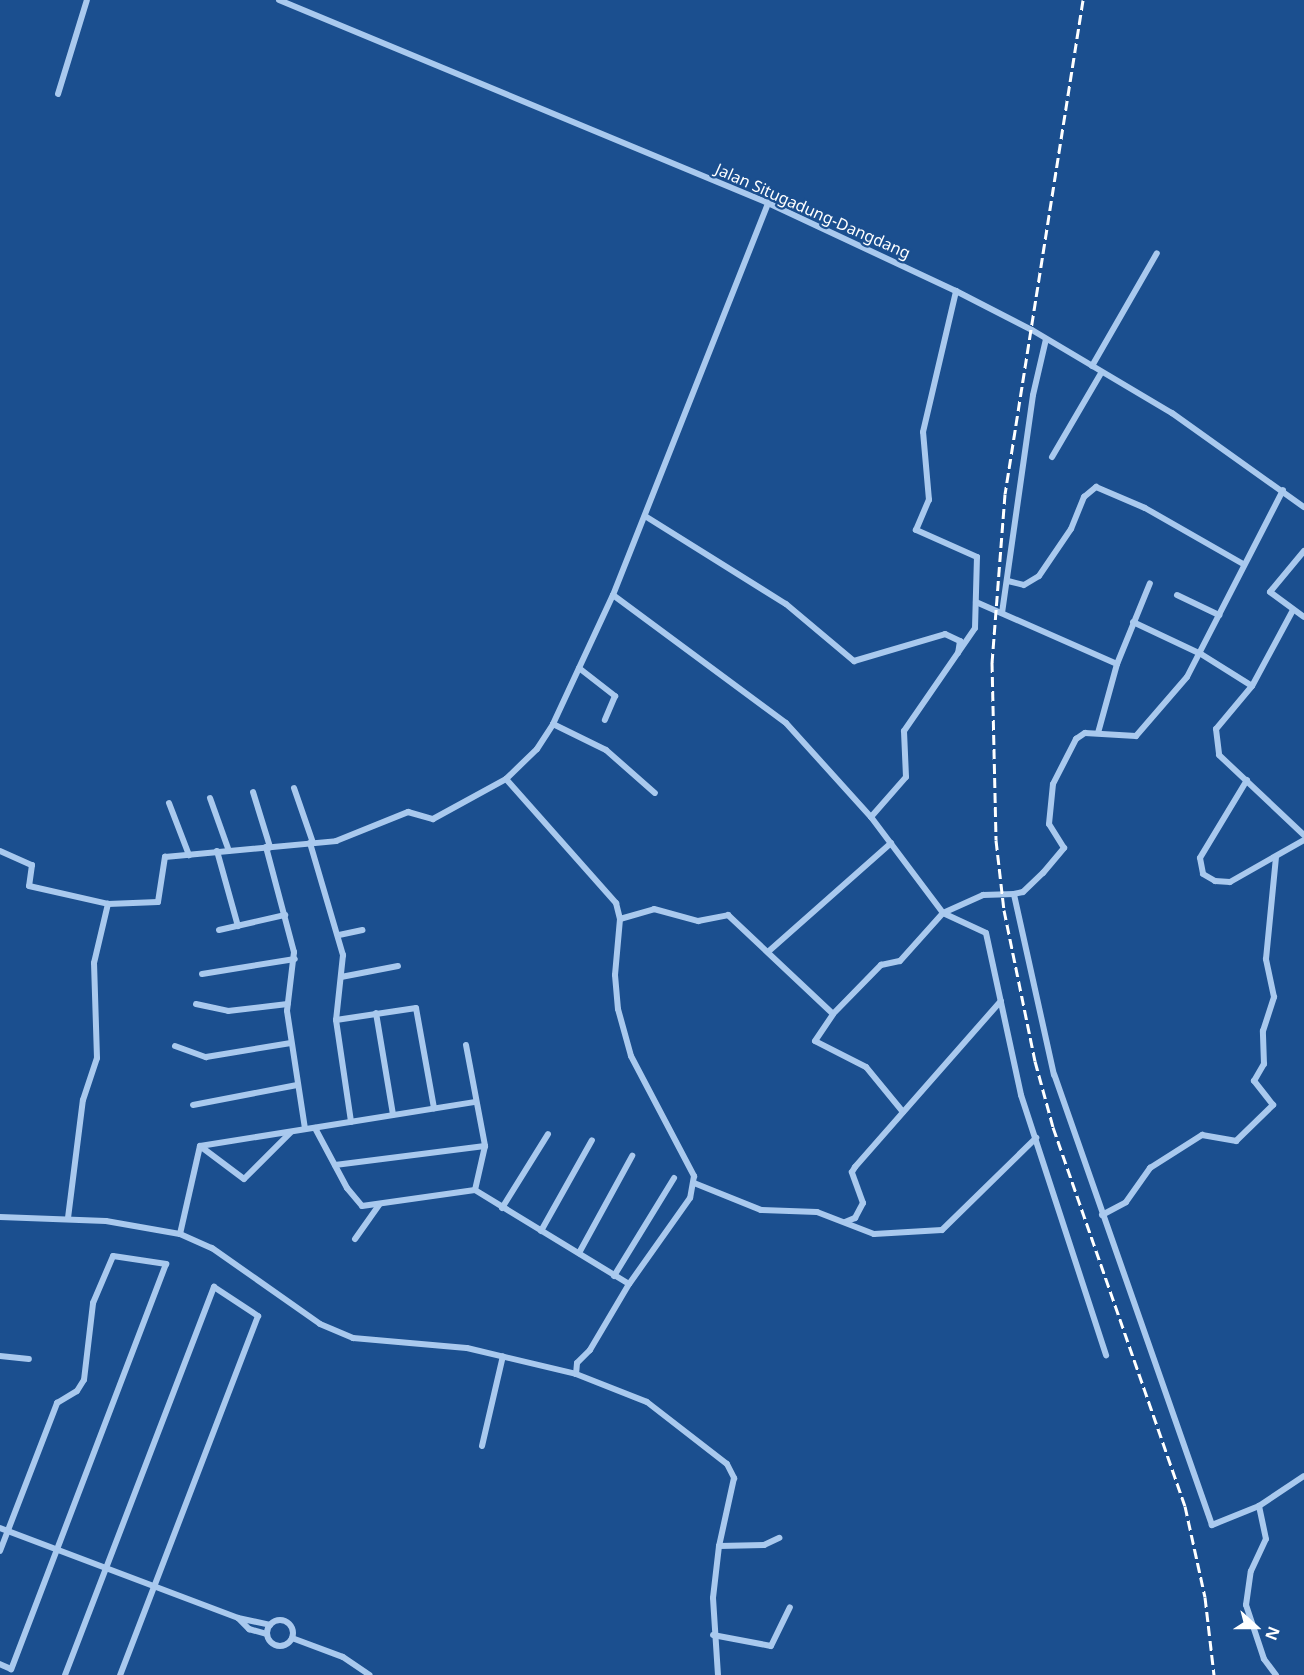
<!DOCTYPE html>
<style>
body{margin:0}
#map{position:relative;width:1304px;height:1675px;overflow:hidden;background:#1b4f8f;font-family:"Noto Sans",sans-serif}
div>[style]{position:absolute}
.street>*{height:6px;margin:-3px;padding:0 3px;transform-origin:3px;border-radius:3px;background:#a9c9ee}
.street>.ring{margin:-3px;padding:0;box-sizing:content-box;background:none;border:6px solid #a9c9ee;border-radius:50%}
.rail>*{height:3px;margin-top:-1.5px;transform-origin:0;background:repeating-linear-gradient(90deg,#fff 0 10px,transparent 0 14.5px)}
span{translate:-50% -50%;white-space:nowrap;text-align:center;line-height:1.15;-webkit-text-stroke:4.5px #1b4f8f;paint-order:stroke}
.street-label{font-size:16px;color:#fff}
.north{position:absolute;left:1226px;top:1597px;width:60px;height:60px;-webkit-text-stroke:4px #1b4f8f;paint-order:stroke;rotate:111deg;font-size:16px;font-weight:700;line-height:24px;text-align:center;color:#fff}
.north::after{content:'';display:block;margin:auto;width:21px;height:27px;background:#fff;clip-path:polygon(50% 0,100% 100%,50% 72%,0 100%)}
</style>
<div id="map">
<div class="street">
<div style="left:279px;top:0;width:529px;rotate:22.54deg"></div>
<div style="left:768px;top:203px;width:208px;rotate:25.1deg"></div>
<div style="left:956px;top:291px;width:85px;rotate:27.2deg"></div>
<div style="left:1032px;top:330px;width:163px;rotate:30.7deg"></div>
<div style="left:1172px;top:413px;width:162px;rotate:35.5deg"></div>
<div style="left:58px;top:94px;width:98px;rotate:-72.9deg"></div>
<div style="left:1092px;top:366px;width:130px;rotate:-60.1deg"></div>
<div style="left:1052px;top:457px;width:97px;rotate:-59.7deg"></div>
<div style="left:645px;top:516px;width:166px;rotate:32deg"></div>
<div style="left:786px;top:604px;width:89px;rotate:40deg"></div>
<div style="left:854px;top:661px;width:95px;rotate:-16.5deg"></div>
<div style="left:945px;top:634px;width:17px;rotate:25deg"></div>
<div style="left:960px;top:641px;width:12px;rotate:99deg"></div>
<div style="left:1304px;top:551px;width:53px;rotate:129.7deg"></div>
<div style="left:1270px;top:592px;width:42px;rotate:36.3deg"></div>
<div style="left:1008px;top:581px;width:16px;rotate:14deg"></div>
<div style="left:1024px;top:585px;width:17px;rotate:-31deg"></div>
<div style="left:1039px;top:576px;width:57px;rotate:-55.8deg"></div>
<div style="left:1071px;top:529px;width:35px;rotate:-68deg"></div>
<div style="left:1084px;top:497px;width:16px;rotate:-40deg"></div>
<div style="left:1096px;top:487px;width:53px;rotate:23.2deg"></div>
<div style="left:1145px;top:508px;width:113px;rotate:29.7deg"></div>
<div style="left:613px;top:595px;width:215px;rotate:36.5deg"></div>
<div style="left:786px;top:723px;width:127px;rotate:47.9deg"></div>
<div style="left:871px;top:817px;width:120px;rotate:53.1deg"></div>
<div style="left:943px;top:913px;width:47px;rotate:24.9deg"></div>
<div style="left:986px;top:933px;width:166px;rotate:77.8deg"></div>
<div style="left:1021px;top:1095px;width:274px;rotate:71.9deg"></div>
<div style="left:1177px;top:595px;width:47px;rotate:25.5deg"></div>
<div style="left:976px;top:602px;width:154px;rotate:23.7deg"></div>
<div style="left:1117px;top:664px;width:87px;rotate:-67.8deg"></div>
<div style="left:1293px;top:610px;width:86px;rotate:118.3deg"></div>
<div style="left:1252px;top:686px;width:56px;rotate:129.9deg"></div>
<div style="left:1216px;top:729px;width:26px;rotate:83deg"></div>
<div style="left:1219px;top:755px;width:117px;rotate:43.3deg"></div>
<div style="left:1002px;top:613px;width:220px;rotate:-81.9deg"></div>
<div style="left:1033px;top:395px;width:57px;rotate:-76.9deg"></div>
<div style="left:1133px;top:622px;width:75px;rotate:25.2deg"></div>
<div style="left:1201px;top:654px;width:60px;rotate:32.1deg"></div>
<div style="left:579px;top:668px;width:46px;rotate:37.9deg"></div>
<div style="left:615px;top:696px;width:26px;rotate:113deg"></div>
<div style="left:553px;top:724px;width:59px;rotate:26.1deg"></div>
<div style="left:606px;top:750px;width:65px;rotate:41.3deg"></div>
<div style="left:1098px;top:733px;width:72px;rotate:-74.6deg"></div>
<div style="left:506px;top:779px;width:166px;rotate:48.4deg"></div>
<div style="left:616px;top:903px;width:16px;rotate:76deg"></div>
<div style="left:620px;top:919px;width:56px;rotate:95.1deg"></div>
<div style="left:615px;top:975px;width:34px;rotate:85deg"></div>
<div style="left:618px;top:1009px;width:49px;rotate:74.5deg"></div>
<div style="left:631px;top:1056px;width:136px;rotate:62.3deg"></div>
<div style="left:694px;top:1176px;width:22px;rotate:100deg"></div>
<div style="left:690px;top:1198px;width:105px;rotate:125.3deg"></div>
<div style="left:629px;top:1284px;width:77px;rotate:120.6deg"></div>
<div style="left:590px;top:1350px;width:18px;rotate:135deg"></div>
<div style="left:577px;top:1363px;width:11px;rotate:95deg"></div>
<div style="left:1247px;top:780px;width:91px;rotate:121.1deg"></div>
<div style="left:1200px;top:858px;width:16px;rotate:79deg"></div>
<div style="left:1203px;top:874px;width:14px;rotate:30deg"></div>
<div style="left:1215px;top:881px;width:15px;rotate:4deg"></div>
<div style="left:1230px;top:882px;width:85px;rotate:-29.6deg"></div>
<div style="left:294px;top:788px;width:58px;rotate:70.9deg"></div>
<div style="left:253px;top:792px;width:58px;rotate:72.8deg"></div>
<div style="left:210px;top:798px;width:56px;rotate:70.3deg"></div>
<div style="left:169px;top:803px;width:56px;rotate:69deg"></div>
<div style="left:871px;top:817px;width:53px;rotate:-48.8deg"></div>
<div style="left:906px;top:777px;width:46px;rotate:-92.5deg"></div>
<div style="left:904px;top:731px;width:125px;rotate:-55.4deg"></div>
<div style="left:975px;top:628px;width:71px;rotate:-88.4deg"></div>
<div style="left:977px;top:557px;width:67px;rotate:-156.1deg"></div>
<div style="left:916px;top:530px;width:33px;rotate:-67deg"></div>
<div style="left:929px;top:500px;width:68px;rotate:-95deg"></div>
<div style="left:923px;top:432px;width:145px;rotate:-76.8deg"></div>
<div style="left:310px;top:843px;width:117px;rotate:73.6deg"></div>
<div style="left:343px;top:955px;width:65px;rotate:96.1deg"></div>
<div style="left:336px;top:1020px;width:103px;rotate:81.6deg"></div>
<div style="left:266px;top:847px;width:109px;rotate:75.1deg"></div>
<div style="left:294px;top:952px;width:59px;rotate:96.8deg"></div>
<div style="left:287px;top:1011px;width:119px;rotate:81.3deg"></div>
<div style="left:0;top:851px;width:35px;rotate:24deg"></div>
<div style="left:32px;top:865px;width:21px;rotate:98deg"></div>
<div style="left:29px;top:886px;width:81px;rotate:12.8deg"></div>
<div style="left:108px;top:904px;width:50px;rotate:-2.3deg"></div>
<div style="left:158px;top:902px;width:46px;rotate:-81.2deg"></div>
<div style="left:165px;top:857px;width:172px;rotate:-5.3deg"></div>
<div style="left:336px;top:841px;width:78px;rotate:-21.9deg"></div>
<div style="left:408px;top:812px;width:26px;rotate:16deg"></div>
<div style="left:433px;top:819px;width:83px;rotate:-28.7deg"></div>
<div style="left:506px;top:779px;width:43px;rotate:-44.1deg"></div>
<div style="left:537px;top:749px;width:30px;rotate:-57deg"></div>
<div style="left:553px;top:724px;width:142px;rotate:-65.1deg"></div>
<div style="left:613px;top:595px;width:422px;rotate:-68.4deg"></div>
<div style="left:217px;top:851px;width:78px;rotate:74.4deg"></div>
<div style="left:620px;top:919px;width:35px;rotate:-16deg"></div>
<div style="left:654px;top:909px;width:46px;rotate:15.3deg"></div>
<div style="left:698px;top:921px;width:31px;rotate:-11deg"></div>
<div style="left:728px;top:915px;width:144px;rotate:43.3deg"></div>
<div style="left:219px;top:930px;width:68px;rotate:-12.8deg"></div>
<div style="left:339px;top:935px;width:24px;rotate:-12deg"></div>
<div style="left:769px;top:951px;width:163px;rotate:-41.5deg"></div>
<div style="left:202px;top:974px;width:94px;rotate:-9.2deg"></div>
<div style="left:341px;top:977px;width:58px;rotate:-10.9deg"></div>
<div style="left:196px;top:1004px;width:33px;rotate:12deg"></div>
<div style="left:228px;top:1011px;width:60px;rotate:-6.7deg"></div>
<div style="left:376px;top:1013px;width:103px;rotate:80.5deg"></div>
<div style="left:336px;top:1020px;width:81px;rotate:-8.5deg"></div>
<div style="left:416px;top:1008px;width:102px;rotate:79.8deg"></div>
<div style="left:466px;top:1045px;width:103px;rotate:79.3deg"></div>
<div style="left:485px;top:1146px;width:45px;rotate:102.8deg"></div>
<div style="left:175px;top:1046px;width:33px;rotate:20deg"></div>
<div style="left:206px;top:1057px;width:86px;rotate:-9.4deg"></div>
<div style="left:193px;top:1105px;width:106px;rotate:-10.9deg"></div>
<div style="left:903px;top:1112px;width:58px;rotate:-129.4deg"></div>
<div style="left:866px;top:1067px;width:57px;rotate:-153deg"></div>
<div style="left:815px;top:1041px;width:32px;rotate:-56deg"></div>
<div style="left:833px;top:1014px;width:69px;rotate:-45.6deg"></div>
<div style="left:881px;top:965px;width:19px;rotate:-12deg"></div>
<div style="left:900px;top:961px;width:64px;rotate:-48.1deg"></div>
<div style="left:943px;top:913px;width:44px;rotate:-24.2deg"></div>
<div style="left:983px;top:895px;width:31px;rotate:-2deg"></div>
<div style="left:315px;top:1128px;width:68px;rotate:61.9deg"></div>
<div style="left:347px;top:1188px;width:23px;rotate:50deg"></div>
<div style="left:362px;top:1206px;width:114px;rotate:-8.1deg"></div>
<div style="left:475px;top:1190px;width:180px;rotate:31.4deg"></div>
<div style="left:200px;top:1146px;width:55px;rotate:36.9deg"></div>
<div style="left:244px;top:1179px;width:66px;rotate:-45deg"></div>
<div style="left:335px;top:1165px;width:151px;rotate:-7.2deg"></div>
<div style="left:694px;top:1183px;width:72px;rotate:21.9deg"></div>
<div style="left:761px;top:1210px;width:56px;rotate:2deg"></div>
<div style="left:817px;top:1212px;width:61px;rotate:21.1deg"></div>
<div style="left:874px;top:1234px;width:68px;rotate:-3.4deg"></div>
<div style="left:942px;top:1230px;width:132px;rotate:-44.4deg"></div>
<div style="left:502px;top:1208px;width:87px;rotate:-58.1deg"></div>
<div style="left:1102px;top:1215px;width:27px;rotate:-28deg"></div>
<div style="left:1126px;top:1202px;width:42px;rotate:-54.8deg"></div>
<div style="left:1150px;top:1168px;width:62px;rotate:-32.4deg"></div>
<div style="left:1202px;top:1135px;width:35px;rotate:10deg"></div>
<div style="left:1236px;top:1141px;width:52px;rotate:-44.2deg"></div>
<div style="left:1273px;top:1105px;width:31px;rotate:-128deg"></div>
<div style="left:1254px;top:1081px;width:20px;rotate:-60deg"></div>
<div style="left:1264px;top:1064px;width:33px;rotate:-92deg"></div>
<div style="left:1263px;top:1031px;width:36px;rotate:-72deg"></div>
<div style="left:1274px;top:997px;width:39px;rotate:-102deg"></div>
<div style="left:1266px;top:959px;width:102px;rotate:-84.4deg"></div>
<div style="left:0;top:1217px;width:106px;rotate:2.2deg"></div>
<div style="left:106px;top:1221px;width:75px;rotate:10deg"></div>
<div style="left:180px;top:1234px;width:35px;rotate:24deg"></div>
<div style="left:212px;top:1248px;width:132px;rotate:35.1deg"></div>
<div style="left:320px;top:1324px;width:36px;rotate:23deg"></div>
<div style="left:353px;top:1338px;width:114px;rotate:5deg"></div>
<div style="left:467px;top:1348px;width:112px;rotate:13.4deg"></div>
<div style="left:576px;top:1374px;width:76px;rotate:21.5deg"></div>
<div style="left:647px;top:1402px;width:101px;rotate:37.8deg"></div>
<div style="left:727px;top:1464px;width:16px;rotate:63deg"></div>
<div style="left:734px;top:1478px;width:70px;rotate:102.4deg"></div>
<div style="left:719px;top:1546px;width:52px;rotate:96.6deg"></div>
<div style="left:713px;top:1598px;width:77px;rotate:86.3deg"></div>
<div style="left:68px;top:1218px;width:119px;rotate:-82.8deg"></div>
<div style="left:83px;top:1100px;width:44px;rotate:-71.6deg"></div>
<div style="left:97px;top:1058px;width:95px;rotate:-91.8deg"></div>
<div style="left:94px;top:963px;width:61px;rotate:-76.7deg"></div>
<div style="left:845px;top:1222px;width:11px;rotate:-22deg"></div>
<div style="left:855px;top:1218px;width:17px;rotate:-62deg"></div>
<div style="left:863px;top:1203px;width:33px;rotate:-110deg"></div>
<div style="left:852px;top:1172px;width:6px;rotate:-59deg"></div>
<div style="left:855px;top:1167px;width:221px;rotate:-48.7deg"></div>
<div style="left:541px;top:1231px;width:104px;rotate:-60.7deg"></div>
<div style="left:180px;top:1234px;width:90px;rotate:-77.2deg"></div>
<div style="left:200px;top:1146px;width:279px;rotate:-9.1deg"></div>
<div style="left:355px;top:1239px;width:42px;rotate:-54.8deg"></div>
<div style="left:579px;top:1253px;width:111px;rotate:-61.3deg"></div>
<div style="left:614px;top:1276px;width:115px;rotate:-58.5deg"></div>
<div style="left:0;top:1356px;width:29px;rotate:6deg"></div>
<div style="left:482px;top:1446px;width:92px;rotate:-76.9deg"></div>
<div style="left:1259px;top:1506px;width:51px;rotate:158deg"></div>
<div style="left:1212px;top:1525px;width:477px;rotate:-109.3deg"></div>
<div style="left:1054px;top:1075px;width:185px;rotate:-102.5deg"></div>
<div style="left:1014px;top:894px;width:9px;rotate:-13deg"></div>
<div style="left:1023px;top:892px;width:28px;rotate:-44deg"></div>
<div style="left:1043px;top:873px;width:33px;rotate:-50deg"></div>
<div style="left:1064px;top:848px;width:28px;rotate:-122deg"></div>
<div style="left:1049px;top:824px;width:40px;rotate:-84.3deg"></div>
<div style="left:1053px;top:784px;width:51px;rotate:-62.9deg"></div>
<div style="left:1076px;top:739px;width:11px;rotate:-34deg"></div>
<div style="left:1085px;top:733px;width:51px;rotate:3.4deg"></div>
<div style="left:1136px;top:736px;width:78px;rotate:-49.2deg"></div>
<div style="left:1187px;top:677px;width:210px;rotate:-62.8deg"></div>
<div style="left:0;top:1528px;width:254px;rotate:20.7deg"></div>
<div style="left:238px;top:1618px;width:33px;rotate:12deg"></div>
<div style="left:719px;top:1546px;width:45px;rotate:-1.3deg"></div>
<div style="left:764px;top:1545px;width:17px;rotate:-25deg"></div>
<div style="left:0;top:1551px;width:159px;rotate:-68.9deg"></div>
<div style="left:57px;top:1403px;width:23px;rotate:-31deg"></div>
<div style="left:77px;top:1391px;width:13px;rotate:-58deg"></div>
<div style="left:84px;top:1380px;width:78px;rotate:-83.3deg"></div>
<div style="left:93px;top:1303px;width:51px;rotate:-66.9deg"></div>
<div style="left:113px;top:1256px;width:54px;rotate:8.6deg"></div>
<div style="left:166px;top:1264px;width:434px;rotate:110.9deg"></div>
<div style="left:11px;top:1669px;width:12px;rotate:-156deg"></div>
<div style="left:238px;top:1618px;width:16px;rotate:45deg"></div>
<div style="left:249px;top:1629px;width:18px;rotate:16deg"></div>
<div class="ring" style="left:267px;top:1620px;width:20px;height:20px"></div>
<div style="left:713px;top:1635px;width:59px;rotate:10.7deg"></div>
<div style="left:771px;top:1646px;width:43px;rotate:-64deg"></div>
<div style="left:292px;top:1638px;width:54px;rotate:20.4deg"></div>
<div style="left:343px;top:1657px;width:32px;rotate:34deg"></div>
<div style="left:65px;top:1675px;width:416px;rotate:-69deg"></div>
<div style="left:214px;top:1287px;width:53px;rotate:33.4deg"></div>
<div style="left:258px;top:1316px;width:385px;rotate:111deg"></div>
<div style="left:1276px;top:1675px;width:20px;rotate:-127deg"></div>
<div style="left:1264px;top:1659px;width:57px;rotate:-108.4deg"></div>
<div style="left:1246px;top:1605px;width:34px;rotate:-82deg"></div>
<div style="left:1251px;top:1571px;width:35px;rotate:-65deg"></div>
<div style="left:1266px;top:1539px;width:34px;rotate:-102deg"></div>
<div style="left:1259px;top:1506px;width:54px;rotate:-33.7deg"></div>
</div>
<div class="rail">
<div style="left:1083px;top:0;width:500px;rotate:98.97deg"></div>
<div style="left:1005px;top:494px;width:169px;rotate:94.4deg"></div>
<div style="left:992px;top:662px;width:178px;rotate:88.7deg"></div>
<div style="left:996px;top:840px;width:70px;rotate:83.5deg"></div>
<div style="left:1004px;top:910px;width:154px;rotate:78.4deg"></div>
<div style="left:1035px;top:1061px;width:68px;rotate:74.7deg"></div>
<div style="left:1053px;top:1127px;width:401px;rotate:70.8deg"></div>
<div style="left:1185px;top:1506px;width:93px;rotate:77.6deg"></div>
<div style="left:1205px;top:1597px;width:79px;rotate:83.4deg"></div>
</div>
<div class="street-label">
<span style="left:813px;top:211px;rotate:24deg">Jalan Situgadung-Dangdang</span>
</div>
<div class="north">N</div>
</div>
